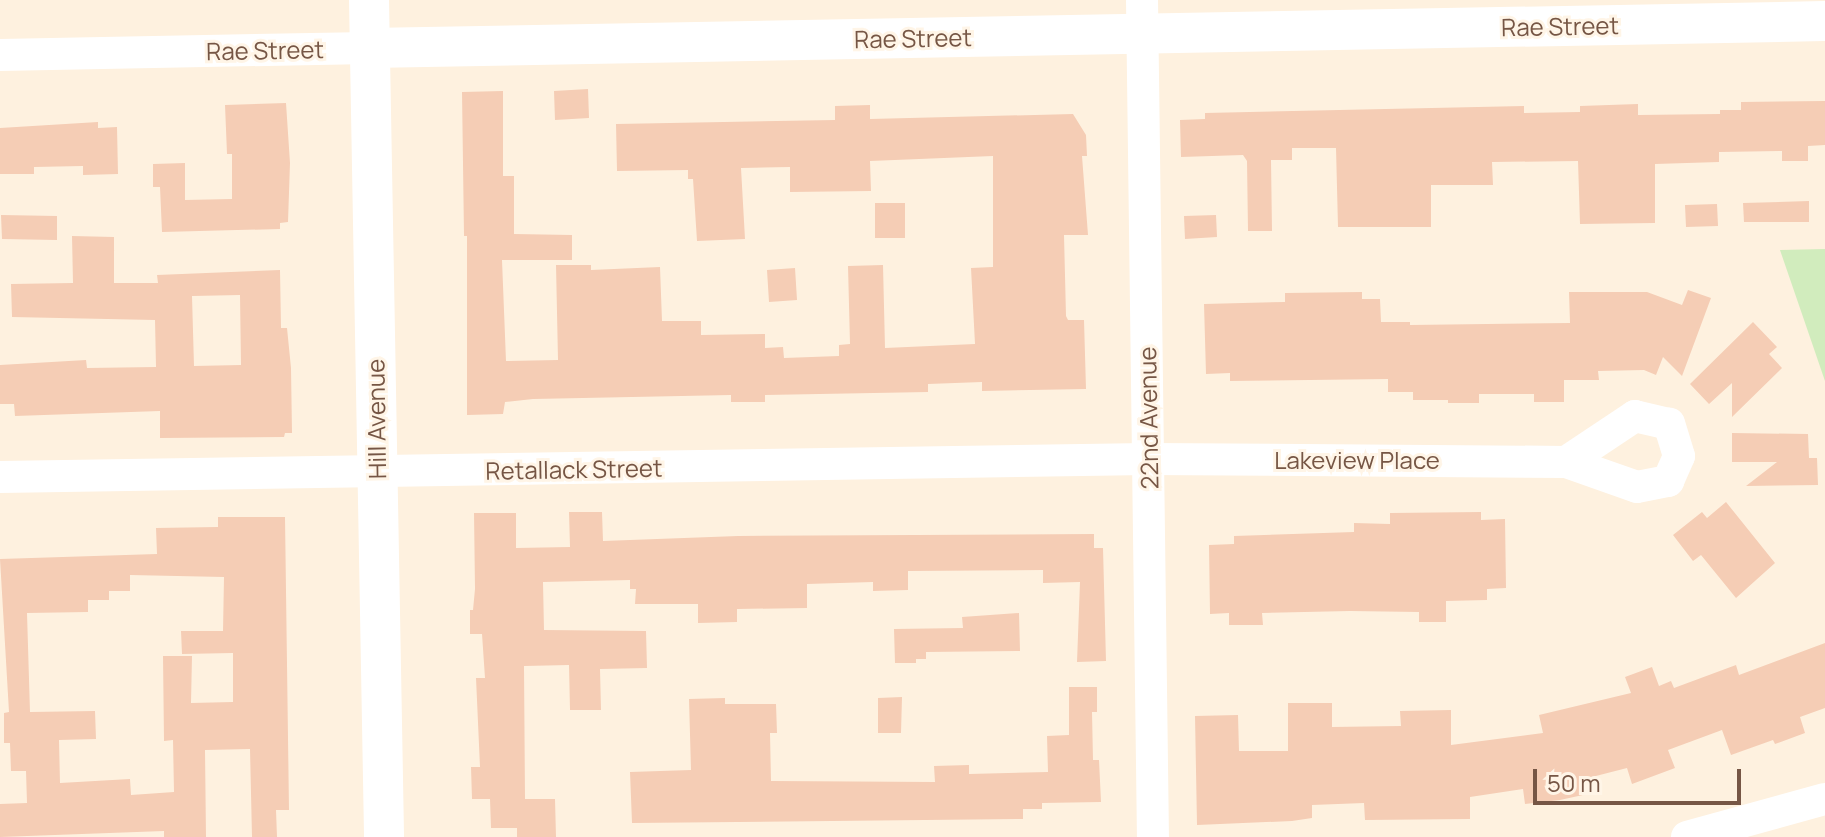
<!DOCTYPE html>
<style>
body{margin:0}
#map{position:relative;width:1825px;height:837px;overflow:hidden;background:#fef1df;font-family:Manrope,sans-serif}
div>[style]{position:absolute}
.green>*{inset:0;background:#d1ecbd}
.building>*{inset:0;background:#f5cdb5}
.minor>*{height:32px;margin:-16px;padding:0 16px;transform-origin:16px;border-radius:16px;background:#fff}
.tertiary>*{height:40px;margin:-20px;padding:0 20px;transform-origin:20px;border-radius:20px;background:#fff}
span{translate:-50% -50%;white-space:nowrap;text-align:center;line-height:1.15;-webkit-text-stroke:6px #fff5e7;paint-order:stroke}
.street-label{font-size:24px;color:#765645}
.scale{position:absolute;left:1533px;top:769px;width:208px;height:36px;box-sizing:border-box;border:4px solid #765645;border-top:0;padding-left:10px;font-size:24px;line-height:28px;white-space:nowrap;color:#765645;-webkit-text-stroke:6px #fff5e7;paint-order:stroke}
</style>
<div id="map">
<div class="green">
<div style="clip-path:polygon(1825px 249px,1825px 381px,1780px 250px)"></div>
</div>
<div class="building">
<div style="clip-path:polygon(588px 89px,589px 118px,555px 120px,554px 91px)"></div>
<div style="clip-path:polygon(503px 91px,503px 176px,514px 176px,514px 234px,572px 235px,572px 260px,502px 260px,506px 361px,558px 360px,556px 265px,591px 265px,591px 270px,660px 267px,662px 321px,701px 321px,701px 335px,765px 334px,765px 348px,783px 347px,784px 358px,839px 356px,839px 345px,850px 344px,848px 266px,883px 265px,885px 348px,975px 344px,971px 268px,993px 267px,993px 156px,870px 161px,871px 191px,790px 192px,790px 167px,741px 168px,745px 239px,697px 241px,693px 179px,688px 179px,688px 170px,617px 171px,616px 124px,835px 120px,835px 106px,870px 105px,870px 119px,1073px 114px,1086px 135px,1087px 156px,1082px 156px,1088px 235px,1064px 235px,1066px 316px,1068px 320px,1084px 320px,1086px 389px,982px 391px,982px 382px,928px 384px,928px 392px,765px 395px,765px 402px,731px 402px,731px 395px,533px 399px,505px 402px,503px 414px,467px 415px,467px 236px,464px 236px,462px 92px)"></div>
<div style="clip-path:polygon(1825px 101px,1825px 145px,1808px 146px,1808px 161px,1782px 161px,1782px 151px,1719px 152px,1719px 162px,1655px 164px,1655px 223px,1580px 224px,1578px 161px,1492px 162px,1493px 185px,1431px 185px,1431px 227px,1338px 227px,1336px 148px,1292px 148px,1292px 160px,1271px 160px,1272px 231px,1248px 231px,1247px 161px,1243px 155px,1181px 157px,1180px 120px,1205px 119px,1205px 113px,1524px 106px,1524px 113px,1580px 112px,1580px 106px,1638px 104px,1638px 115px,1720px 114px,1720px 110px,1741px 110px,1741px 102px)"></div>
<div style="clip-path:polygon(286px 103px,290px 163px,288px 222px,280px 223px,280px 229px,162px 232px,160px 187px,153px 187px,153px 164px,185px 163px,185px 200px,232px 199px,232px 154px,227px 154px,225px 105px)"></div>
<div style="clip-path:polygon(98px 122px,98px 128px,117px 127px,118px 174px,83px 175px,83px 166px,34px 167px,34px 174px,0 174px,0 128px)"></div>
<div style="clip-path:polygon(1809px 201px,1809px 222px,1744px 222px,1743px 203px)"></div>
<div style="clip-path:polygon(875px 203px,905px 203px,905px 238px,875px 238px)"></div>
<div style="clip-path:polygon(1717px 204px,1718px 226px,1686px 227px,1685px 205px)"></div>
<div style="clip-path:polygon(1px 215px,57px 216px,57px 240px,2px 239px)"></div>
<div style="clip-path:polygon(1216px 215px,1217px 237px,1185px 239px,1184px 216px)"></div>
<div style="clip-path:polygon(evenodd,72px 236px,114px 237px,114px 283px,158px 283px,157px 275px,280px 270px,281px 328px,287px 328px,291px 368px,292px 433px,285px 433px,284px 437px,160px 438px,160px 411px,15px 416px,14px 404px,0 404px,0 365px,86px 360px,87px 368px,156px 367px,155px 320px,12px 317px,11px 284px,73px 283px,72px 236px,240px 295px,241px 365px,194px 366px,192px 296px,240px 295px)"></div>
<div style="clip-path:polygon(795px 268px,797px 300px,769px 302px,767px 270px)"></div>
<div style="clip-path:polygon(1688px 290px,1711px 298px,1682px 376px,1663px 357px,1656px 375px,1644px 370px,1598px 371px,1599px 380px,1564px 380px,1564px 402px,1534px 402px,1534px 394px,1479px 394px,1479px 403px,1448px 403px,1448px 400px,1413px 400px,1413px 392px,1388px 392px,1388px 379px,1230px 381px,1230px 373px,1206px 374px,1204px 304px,1285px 302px,1285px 293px,1362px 292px,1362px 299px,1380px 299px,1381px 322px,1410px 322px,1410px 325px,1570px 323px,1569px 292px,1647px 292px,1682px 305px)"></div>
<div style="clip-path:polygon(1753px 322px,1777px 347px,1769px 354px,1782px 368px,1732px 417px,1732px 383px,1709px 404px,1690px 384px)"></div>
<div style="clip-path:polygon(1732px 433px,1808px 434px,1809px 458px,1817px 458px,1818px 485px,1746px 486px,1777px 462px,1732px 462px)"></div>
<div style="clip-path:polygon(1726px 502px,1775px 563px,1736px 598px,1701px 555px,1693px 561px,1673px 535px,1702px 512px,1707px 518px)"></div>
<div style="clip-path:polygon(569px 512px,602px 512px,603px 541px,738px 536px,1094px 534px,1094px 548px,1103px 548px,1106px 661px,1077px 662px,1080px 582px,1043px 583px,1043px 570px,908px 571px,908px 590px,873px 591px,873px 582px,807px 584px,807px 608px,737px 609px,737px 622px,698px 623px,698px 604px,635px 604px,636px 589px,630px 589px,630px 580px,543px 582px,544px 630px,646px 631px,647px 668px,600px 669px,601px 710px,570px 710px,569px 665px,524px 666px,525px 799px,555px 799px,556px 837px,517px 837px,517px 828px,491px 828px,490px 799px,472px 799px,471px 767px,480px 767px,476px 678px,485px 678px,482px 634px,470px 634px,470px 610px,473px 610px,475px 589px,474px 513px,516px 513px,516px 548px,570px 547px)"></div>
<div style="clip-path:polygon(1481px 512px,1481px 520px,1505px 519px,1506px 588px,1487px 589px,1487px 600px,1446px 601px,1446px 622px,1419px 622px,1419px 612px,1350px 611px,1262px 613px,1263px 625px,1229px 625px,1229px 613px,1210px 614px,1209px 545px,1234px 544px,1234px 536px,1354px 532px,1354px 523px,1390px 524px,1390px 513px)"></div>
<div style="clip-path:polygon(evenodd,218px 517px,285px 517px,289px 810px,276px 810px,277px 837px,252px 837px,250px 749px,205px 750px,206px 837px,164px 837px,164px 831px,0 837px,0 804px,27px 803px,26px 771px,11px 771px,10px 743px,4px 743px,4px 713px,9px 712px,0 559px,157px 554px,156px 528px,218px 527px,218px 517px,130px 575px,224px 577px,223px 631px,181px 631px,182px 654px,233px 653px,233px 702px,191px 703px,192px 656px,163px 656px,164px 741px,173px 740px,174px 792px,131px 795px,130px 779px,60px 783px,59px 740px,96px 739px,95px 711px,30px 712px,27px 613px,88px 612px,88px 600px,109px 600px,109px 591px,130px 591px,130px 575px)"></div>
<div style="clip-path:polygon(1019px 613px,1020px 651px,926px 652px,926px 659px,916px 659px,916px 663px,895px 663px,894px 629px,963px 628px,962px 617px)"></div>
<div style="clip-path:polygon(1825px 643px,1825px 708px,1800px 717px,1805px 733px,1775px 744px,1773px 740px,1731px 755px,1722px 730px,1668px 750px,1675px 768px,1632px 784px,1627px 768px,1588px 778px,1592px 793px,1560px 800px,1525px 804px,1523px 789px,1470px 797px,1470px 819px,1365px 820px,1364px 803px,1312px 805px,1312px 818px,1292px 821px,1197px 825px,1195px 716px,1238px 715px,1239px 751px,1288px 751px,1288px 703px,1332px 703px,1332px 727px,1401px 726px,1400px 711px,1451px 710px,1451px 745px,1543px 733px,1539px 715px,1631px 693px,1625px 677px,1652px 667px,1659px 686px,1671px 681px,1674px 688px,1736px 665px,1739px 675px)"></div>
<div style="clip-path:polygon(1069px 687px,1097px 687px,1097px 712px,1092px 712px,1093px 760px,1099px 760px,1101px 802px,1042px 803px,1042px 809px,1023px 809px,1023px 819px,632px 823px,630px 772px,691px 770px,689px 699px,725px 698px,725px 704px,776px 704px,777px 733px,770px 733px,771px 781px,935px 782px,934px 766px,969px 765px,969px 774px,1048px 772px,1047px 736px,1069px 735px)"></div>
<div style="clip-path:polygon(902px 697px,901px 733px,878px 733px,878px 698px)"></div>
</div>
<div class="minor">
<div style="left:1142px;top:0;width:837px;rotate:89.25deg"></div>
<div style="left:0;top:55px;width:369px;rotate:-1.1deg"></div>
<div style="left:0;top:477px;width:1148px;rotate:-0.9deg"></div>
<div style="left:1148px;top:459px;width:418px;rotate:0.4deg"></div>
<div style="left:1566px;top:462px;width:75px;rotate:19.4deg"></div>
<div style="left:1637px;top:487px;width:32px;rotate:-11deg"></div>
<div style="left:1668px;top:481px;width:27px;rotate:-66deg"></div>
<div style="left:1679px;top:456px;width:34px;rotate:-107deg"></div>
<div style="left:1669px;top:424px;width:35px;rotate:-167deg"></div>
<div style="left:1635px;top:416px;width:83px;rotate:146.3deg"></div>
<div style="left:1687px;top:837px;width:143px;rotate:-15.4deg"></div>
</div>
<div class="tertiary">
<div style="left:369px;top:0;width:837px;rotate:88.97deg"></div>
<div style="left:369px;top:48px;width:1456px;rotate:-1.06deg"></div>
</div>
<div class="street-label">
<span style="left:1560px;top:26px;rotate:-1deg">Rae Street</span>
<span style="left:913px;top:38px;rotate:-1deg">Rae Street</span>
<span style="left:265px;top:50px;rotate:-1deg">Rae Street</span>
<span style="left:1148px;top:418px;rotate:-91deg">22nd Avenue</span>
<span style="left:376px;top:419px;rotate:-91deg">Hill Avenue</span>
<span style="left:1357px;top:460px">Lakeview Place</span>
<span style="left:574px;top:469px;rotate:-1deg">Retallack Street</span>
</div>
<div class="scale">50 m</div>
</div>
